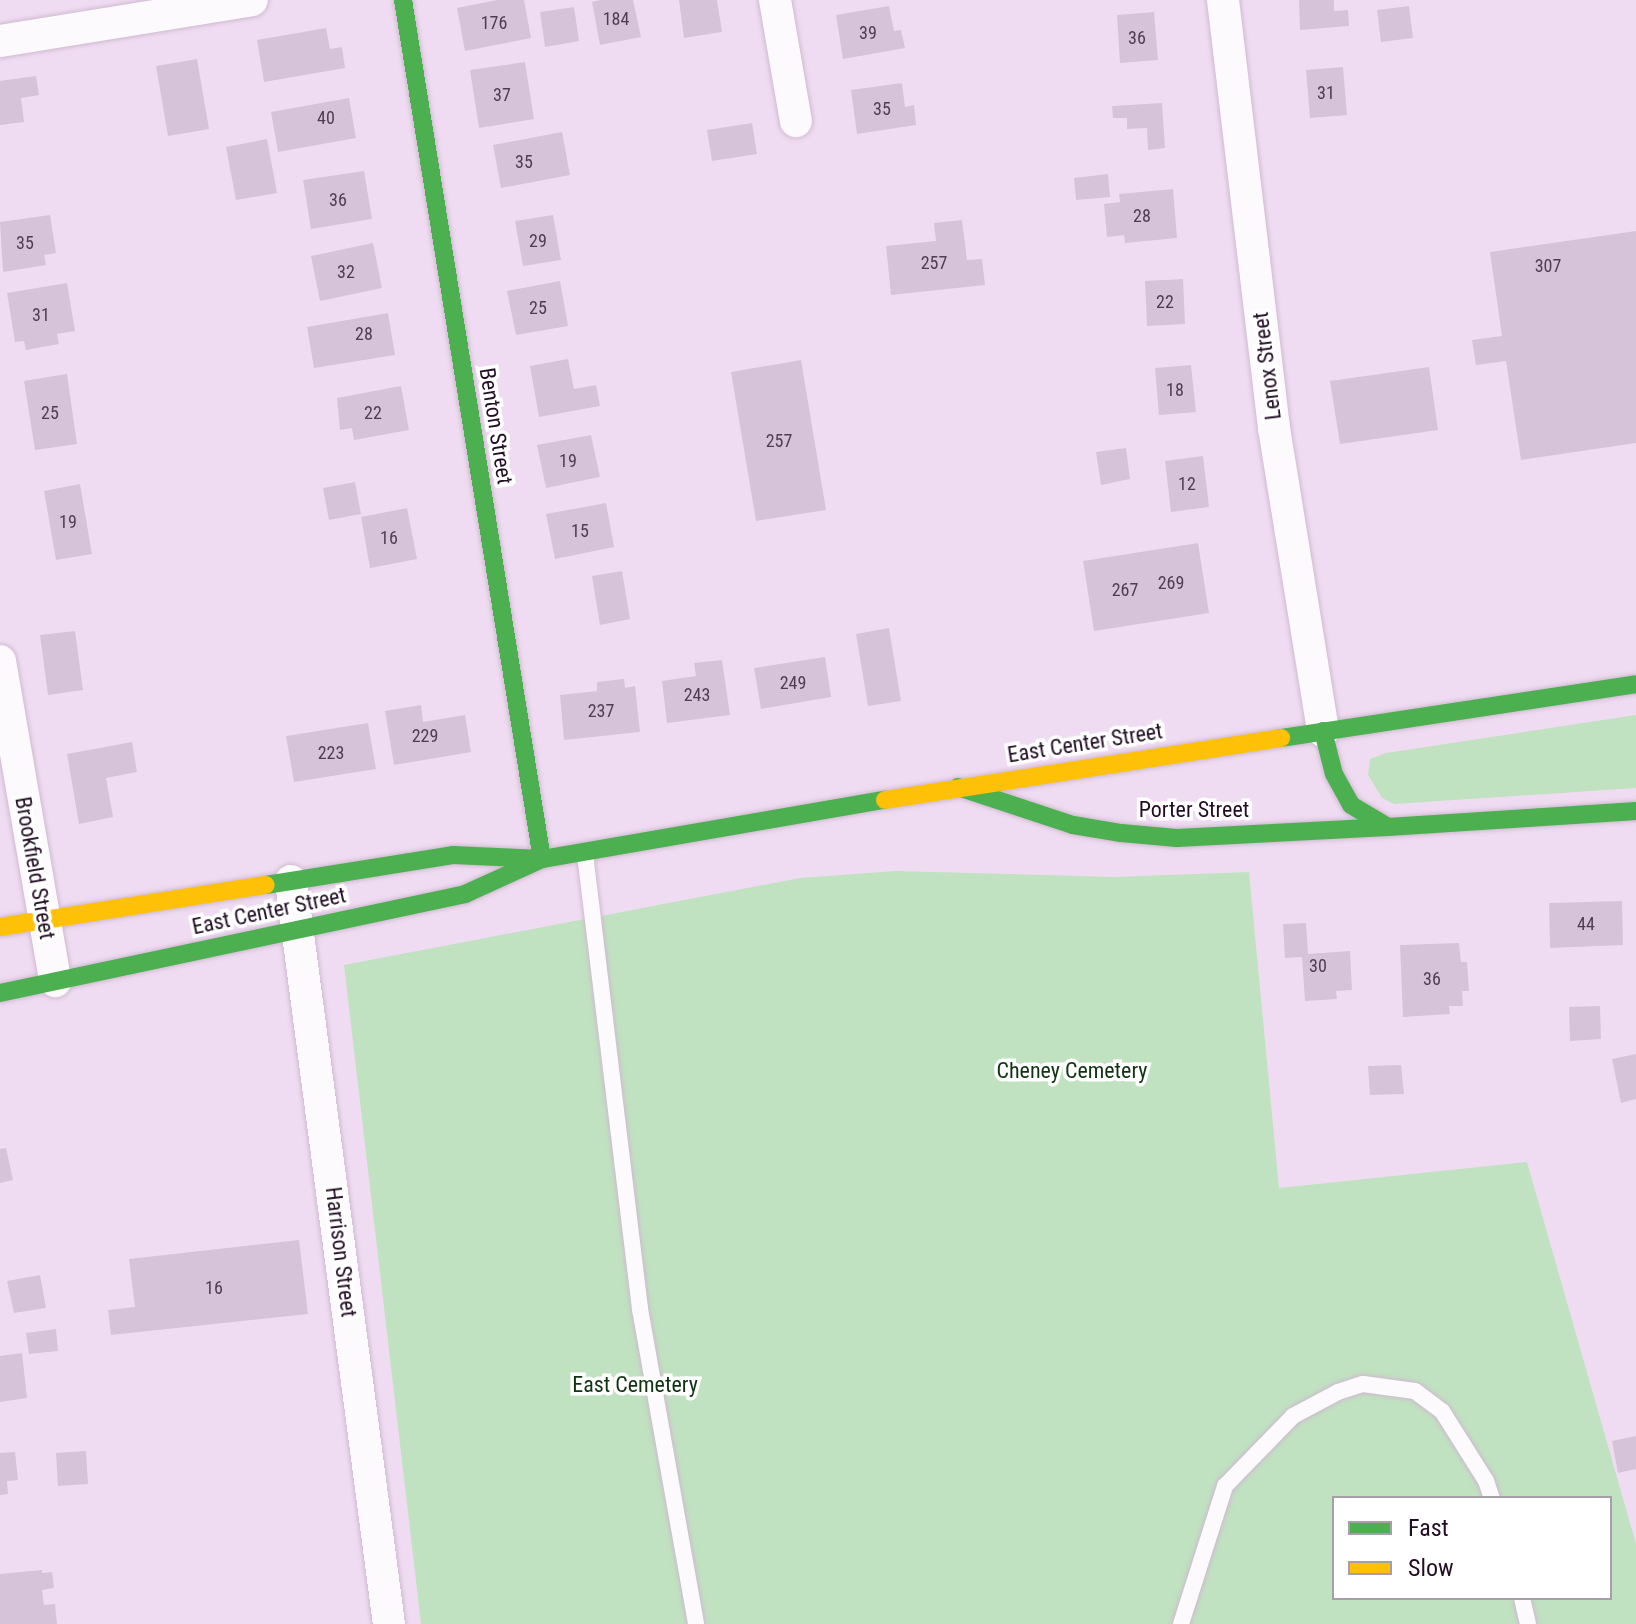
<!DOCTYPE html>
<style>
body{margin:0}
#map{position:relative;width:1636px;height:1624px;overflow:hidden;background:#f0dcf2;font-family:"Roboto Condensed",sans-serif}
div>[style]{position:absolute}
.green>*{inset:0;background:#c0e2c0}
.building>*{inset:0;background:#d7c3d9}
.roads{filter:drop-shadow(0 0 2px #cebad0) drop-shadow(0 0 2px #cebad0)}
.lane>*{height:16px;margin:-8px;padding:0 8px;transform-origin:8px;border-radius:8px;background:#fdfafd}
.street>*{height:32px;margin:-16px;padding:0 16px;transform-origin:16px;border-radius:16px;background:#fdfafd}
.fast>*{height:18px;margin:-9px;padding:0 9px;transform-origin:9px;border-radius:9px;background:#4caf50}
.slow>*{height:18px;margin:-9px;padding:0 9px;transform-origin:9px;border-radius:9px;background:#ffc107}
span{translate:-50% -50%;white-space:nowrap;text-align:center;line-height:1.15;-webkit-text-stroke:7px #fff;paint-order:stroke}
.number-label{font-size:18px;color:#503c52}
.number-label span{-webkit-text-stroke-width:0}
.street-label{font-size:22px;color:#220d24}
.park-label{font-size:22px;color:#103312}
.legend{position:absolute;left:1332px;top:1496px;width:280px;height:104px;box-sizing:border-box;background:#fff;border:2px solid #a79ea7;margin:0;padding:10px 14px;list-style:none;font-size:24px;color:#220d24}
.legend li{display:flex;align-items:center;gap:16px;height:40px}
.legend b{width:40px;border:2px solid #a79ea7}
</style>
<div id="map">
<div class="green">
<div style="clip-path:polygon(1636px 715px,1636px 788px,1394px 804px,1382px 798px,1368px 775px,1370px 759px,1386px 753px)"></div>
<div style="clip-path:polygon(evenodd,895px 871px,1115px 877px,1249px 872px,1279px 1188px,1527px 1162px,1636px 1544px,1636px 1624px,421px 1624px,344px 965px,800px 878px,895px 871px,1334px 1498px,1610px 1498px,1610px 1598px,1334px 1598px,1334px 1498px)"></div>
</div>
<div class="building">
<div style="clip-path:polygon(497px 0,524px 0,531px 38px,465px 51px,457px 8px)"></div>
<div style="clip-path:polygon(600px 0,633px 0,641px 37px,600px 45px,592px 2px)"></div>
<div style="clip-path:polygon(679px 0,717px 0,722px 32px,684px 38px)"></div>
<div style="clip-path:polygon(1299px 0,1334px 0,1334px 11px,1348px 10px,1349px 26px,1300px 30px)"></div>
<div style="clip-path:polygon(889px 6px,894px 31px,901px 30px,905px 48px,843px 59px,836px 15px)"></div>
<div style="clip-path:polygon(1409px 6px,1413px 38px,1381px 42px,1377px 10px)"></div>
<div style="clip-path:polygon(574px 7px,579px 41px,545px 47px,540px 12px)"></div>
<div style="clip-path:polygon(1154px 12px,1158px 60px,1120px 63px,1117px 15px)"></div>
<div style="clip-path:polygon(326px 28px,330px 49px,342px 47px,345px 68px,264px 82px,257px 40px)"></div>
<div style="clip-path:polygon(197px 59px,209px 129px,168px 136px,156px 66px)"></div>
<div style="clip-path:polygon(525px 62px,534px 119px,479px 128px,470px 70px)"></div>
<div style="clip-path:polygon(1343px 67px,1347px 115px,1310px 118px,1306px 70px)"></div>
<div style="clip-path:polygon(36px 76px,39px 95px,21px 98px,24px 122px,0 125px,0 81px)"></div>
<div style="clip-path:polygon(902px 83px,905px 107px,914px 105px,916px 125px,857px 134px,851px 90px)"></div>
<div style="clip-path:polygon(349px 98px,356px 138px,278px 152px,271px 112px)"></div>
<div style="clip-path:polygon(1162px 103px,1165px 148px,1148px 150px,1147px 128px,1127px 129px,1127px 118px,1113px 118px,1112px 106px)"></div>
<div style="clip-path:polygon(752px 123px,757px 154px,712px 161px,707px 130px)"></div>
<div style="clip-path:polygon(562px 132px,570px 175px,501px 188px,493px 145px)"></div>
<div style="clip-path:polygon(267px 139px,277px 193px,236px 200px,226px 147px)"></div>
<div style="clip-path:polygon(364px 171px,372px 219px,311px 229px,303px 180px)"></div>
<div style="clip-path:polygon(1108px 174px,1110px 197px,1076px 200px,1074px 178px)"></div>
<div style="clip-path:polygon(1173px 189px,1177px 238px,1125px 243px,1124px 235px,1107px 237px,1104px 204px,1120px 202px,1119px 194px)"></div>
<div style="clip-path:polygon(50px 215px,56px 253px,44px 255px,46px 265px,3px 272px,0 222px)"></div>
<div style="clip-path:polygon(553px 215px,561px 260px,523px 266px,515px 221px)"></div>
<div style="clip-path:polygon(962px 220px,967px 260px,982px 259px,985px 285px,891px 295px,886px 246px,936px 241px,934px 223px)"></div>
<div style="clip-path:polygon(1636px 231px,1636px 443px,1521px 460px,1506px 361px,1476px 365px,1472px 340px,1502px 336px,1490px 252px)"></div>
<div style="clip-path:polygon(373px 243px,382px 288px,320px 301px,311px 256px)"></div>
<div style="clip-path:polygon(1183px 279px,1185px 324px,1147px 326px,1145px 281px)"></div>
<div style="clip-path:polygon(560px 281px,568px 326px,516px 335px,507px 291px)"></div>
<div style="clip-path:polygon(67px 283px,75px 331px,57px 334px,59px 344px,26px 350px,24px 341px,15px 342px,7px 293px)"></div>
<div style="clip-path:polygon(388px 313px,395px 355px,314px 368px,307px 327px)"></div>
<div style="clip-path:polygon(568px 359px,574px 389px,596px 385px,600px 406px,539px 417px,530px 366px)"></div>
<div style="clip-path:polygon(801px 360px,826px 510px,756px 521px,731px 372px)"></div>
<div style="clip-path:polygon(1191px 365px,1196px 412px,1159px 415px,1155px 368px)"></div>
<div style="clip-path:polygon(1429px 367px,1438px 430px,1340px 444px,1330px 381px)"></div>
<div style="clip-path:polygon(67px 374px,77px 444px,35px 450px,24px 381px)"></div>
<div style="clip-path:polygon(401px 386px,409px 430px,354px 440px,352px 428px,340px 430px,337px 398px)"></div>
<div style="clip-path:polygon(591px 435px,600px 477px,546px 488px,537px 445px)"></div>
<div style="clip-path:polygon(1126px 448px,1130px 479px,1101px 485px,1096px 452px)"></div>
<div style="clip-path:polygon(1203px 456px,1209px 507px,1171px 512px,1165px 461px)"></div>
<div style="clip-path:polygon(355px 482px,361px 514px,329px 520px,323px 488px)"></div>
<div style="clip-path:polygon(80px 484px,92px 554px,56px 560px,44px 491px)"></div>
<div style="clip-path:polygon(606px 503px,614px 547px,555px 559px,546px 514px)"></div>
<div style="clip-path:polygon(407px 508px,417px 559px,370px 568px,361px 517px)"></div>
<div style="clip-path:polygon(1198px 543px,1209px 613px,1094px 631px,1083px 561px)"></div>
<div style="clip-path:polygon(622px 571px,630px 619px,600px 625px,592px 576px)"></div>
<div style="clip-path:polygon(889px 628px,901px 701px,868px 706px,856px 634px)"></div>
<div style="clip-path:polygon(75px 631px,83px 690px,48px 695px,40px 635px)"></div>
<div style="clip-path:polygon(825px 657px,831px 697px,761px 709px,754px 668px)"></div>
<div style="clip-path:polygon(722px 660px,730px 715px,667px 723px,662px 681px,696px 676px,694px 663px)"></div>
<div style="clip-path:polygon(624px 679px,625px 688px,635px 686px,640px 732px,564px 740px,560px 695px,597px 691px,597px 682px)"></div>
<div style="clip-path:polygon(421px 705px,423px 722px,465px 715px,471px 752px,394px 765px,385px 711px)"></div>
<div style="clip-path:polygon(368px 723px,376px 769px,294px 782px,286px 736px)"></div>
<div style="clip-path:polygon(132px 742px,137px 772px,106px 778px,113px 817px,79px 824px,67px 754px)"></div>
<div style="clip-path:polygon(1622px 901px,1623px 945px,1550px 948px,1549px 903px)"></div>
<div style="clip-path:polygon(1306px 923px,1308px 954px,1350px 951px,1352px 990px,1336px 991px,1337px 999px,1305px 1001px,1302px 957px,1285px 958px,1283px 924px)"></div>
<div style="clip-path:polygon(1459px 943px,1461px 962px,1467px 962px,1469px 991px,1462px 991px,1463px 1006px,1449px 1006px,1450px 1014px,1403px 1017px,1400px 945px)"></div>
<div style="clip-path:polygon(1600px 1006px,1601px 1039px,1570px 1041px,1569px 1007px)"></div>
<div style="clip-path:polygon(1636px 1054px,1636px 1099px,1621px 1103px,1612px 1059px)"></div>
<div style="clip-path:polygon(1401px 1065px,1404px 1094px,1370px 1095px,1368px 1066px)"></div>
<div style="clip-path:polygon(6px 1148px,13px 1180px,0 1183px,0 1149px)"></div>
<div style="clip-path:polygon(299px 1240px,308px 1314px,111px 1335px,108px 1310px,135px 1307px,129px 1259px)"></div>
<div style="clip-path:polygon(40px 1275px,46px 1308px,14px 1313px,7px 1281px)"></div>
<div style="clip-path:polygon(56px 1329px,58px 1351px,29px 1354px,26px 1333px)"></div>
<div style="clip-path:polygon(22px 1353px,27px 1398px,0 1402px,0 1356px)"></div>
<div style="clip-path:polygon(1636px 1436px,1636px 1469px,1618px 1473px,1612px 1441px)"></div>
<div style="clip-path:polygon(86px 1451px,88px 1484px,58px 1486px,56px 1453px)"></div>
<div style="clip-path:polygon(15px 1452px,18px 1480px,7px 1481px,8px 1494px,0 1495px,0 1453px)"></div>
<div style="clip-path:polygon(42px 1570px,42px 1573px,52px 1572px,54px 1588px,42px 1590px,44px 1605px,55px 1604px,57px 1624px,0 1624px,0 1574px)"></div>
</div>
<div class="roads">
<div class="lane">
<div style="left:585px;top:854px;width:458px;rotate:83.1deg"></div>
<div style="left:640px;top:1309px;width:320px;rotate:79.9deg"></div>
<div style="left:1522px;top:1598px;width:27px;rotate:77deg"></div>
<div style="left:1181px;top:1624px;width:145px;rotate:-72.3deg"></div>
<div style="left:1225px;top:1486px;width:98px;rotate:-45.8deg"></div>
<div style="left:1293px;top:1416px;width:51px;rotate:-28.1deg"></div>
<div style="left:1338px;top:1392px;width:26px;rotate:-18deg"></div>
<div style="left:1363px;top:1384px;width:52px;rotate:7.7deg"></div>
<div style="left:1415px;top:1391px;width:34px;rotate:37deg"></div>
<div style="left:1442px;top:1411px;width:83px;rotate:57.8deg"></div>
<div style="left:1486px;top:1481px;width:18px;rotate:71deg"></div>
</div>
<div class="street">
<div style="left:775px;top:0;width:123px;rotate:80.2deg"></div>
<div style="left:1223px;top:0;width:431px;rotate:83.2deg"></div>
<div style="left:1274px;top:428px;width:307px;rotate:80.8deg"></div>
<div style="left:0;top:41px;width:255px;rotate:-9.2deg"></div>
<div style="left:0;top:661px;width:325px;rotate:80.2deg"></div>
<div style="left:291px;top:881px;width:749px;rotate:82.49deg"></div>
</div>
<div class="fast">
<div style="left:403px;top:0;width:870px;rotate:80.81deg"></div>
<div style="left:1323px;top:731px;width:44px;rotate:75.7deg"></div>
<div style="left:1334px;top:774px;width:35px;rotate:61deg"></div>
<div style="left:1351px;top:805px;width:43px;rotate:30.7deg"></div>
<div style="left:1388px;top:827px;width:249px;rotate:-3.7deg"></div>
<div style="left:1281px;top:738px;width:359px;rotate:-8.6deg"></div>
<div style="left:958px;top:787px;width:121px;rotate:18.3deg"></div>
<div style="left:1073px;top:825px;width:49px;rotate:9.5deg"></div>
<div style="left:1121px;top:833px;width:56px;rotate:5.1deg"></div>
<div style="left:1177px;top:838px;width:211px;rotate:-3deg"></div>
<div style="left:266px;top:885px;width:189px;rotate:-9.1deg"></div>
<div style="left:453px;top:855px;width:89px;rotate:2.6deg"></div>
<div style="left:542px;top:859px;width:348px;rotate:-9.8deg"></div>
<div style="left:0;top:993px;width:475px;rotate:-12deg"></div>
<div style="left:465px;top:894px;width:82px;rotate:-24.4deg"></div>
</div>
<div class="slow">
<div style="left:885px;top:800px;width:401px;rotate:-8.9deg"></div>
<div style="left:0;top:927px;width:269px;rotate:-9deg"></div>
</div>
</div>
<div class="number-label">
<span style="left:616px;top:19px">184</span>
<span style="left:494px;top:23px">176</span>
<span style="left:868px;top:33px">39</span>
<span style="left:1137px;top:38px">36</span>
<span style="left:1326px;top:93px">31</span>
<span style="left:502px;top:95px">37</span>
<span style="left:882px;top:109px">35</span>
<span style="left:326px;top:118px">40</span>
<span style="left:524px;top:162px">35</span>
<span style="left:338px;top:200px">36</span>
<span style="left:1142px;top:216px">28</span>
<span style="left:538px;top:241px">29</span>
<span style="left:25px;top:243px">35</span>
<span style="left:934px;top:263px">257</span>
<span style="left:1548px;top:266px">307</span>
<span style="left:346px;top:272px">32</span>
<span style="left:1165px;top:302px">22</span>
<span style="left:538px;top:308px">25</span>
<span style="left:41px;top:315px">31</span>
<span style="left:364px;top:334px">28</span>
<span style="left:1175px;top:390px">18</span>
<span style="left:50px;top:413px">25</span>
<span style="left:373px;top:413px">22</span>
<span style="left:779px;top:441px">257</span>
<span style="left:568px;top:461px">19</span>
<span style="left:1187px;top:484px">12</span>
<span style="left:68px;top:522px">19</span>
<span style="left:580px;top:531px">15</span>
<span style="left:389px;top:538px">16</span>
<span style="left:1171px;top:583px">269</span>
<span style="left:1125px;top:590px">267</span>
<span style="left:793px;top:683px">249</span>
<span style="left:697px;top:695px">243</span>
<span style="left:601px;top:711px">237</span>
<span style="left:425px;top:736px">229</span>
<span style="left:331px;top:753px">223</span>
<span style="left:1586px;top:924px">44</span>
<span style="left:1318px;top:966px">30</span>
<span style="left:1432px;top:979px">36</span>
<span style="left:214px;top:1288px">16</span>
</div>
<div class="street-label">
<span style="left:1267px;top:366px;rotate:-97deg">Lenox Street</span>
<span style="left:496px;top:426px;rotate:81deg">Benton Street</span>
<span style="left:1085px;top:743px;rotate:-9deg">East Center Street</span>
<span style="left:1194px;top:810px">Porter Street</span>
<span style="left:35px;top:868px;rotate:80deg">Brookfield Street</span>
<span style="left:269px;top:911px;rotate:-12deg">East Center Street</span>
<span style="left:341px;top:1252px;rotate:83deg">Harrison Street</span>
</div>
<div class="park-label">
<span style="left:1072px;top:1071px">Cheney Cemetery</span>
<span style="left:635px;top:1385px">East Cemetery</span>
</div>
<ul class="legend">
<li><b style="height:10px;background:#4caf50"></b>Fast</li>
<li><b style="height:10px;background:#ffc107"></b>Slow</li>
</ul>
</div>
